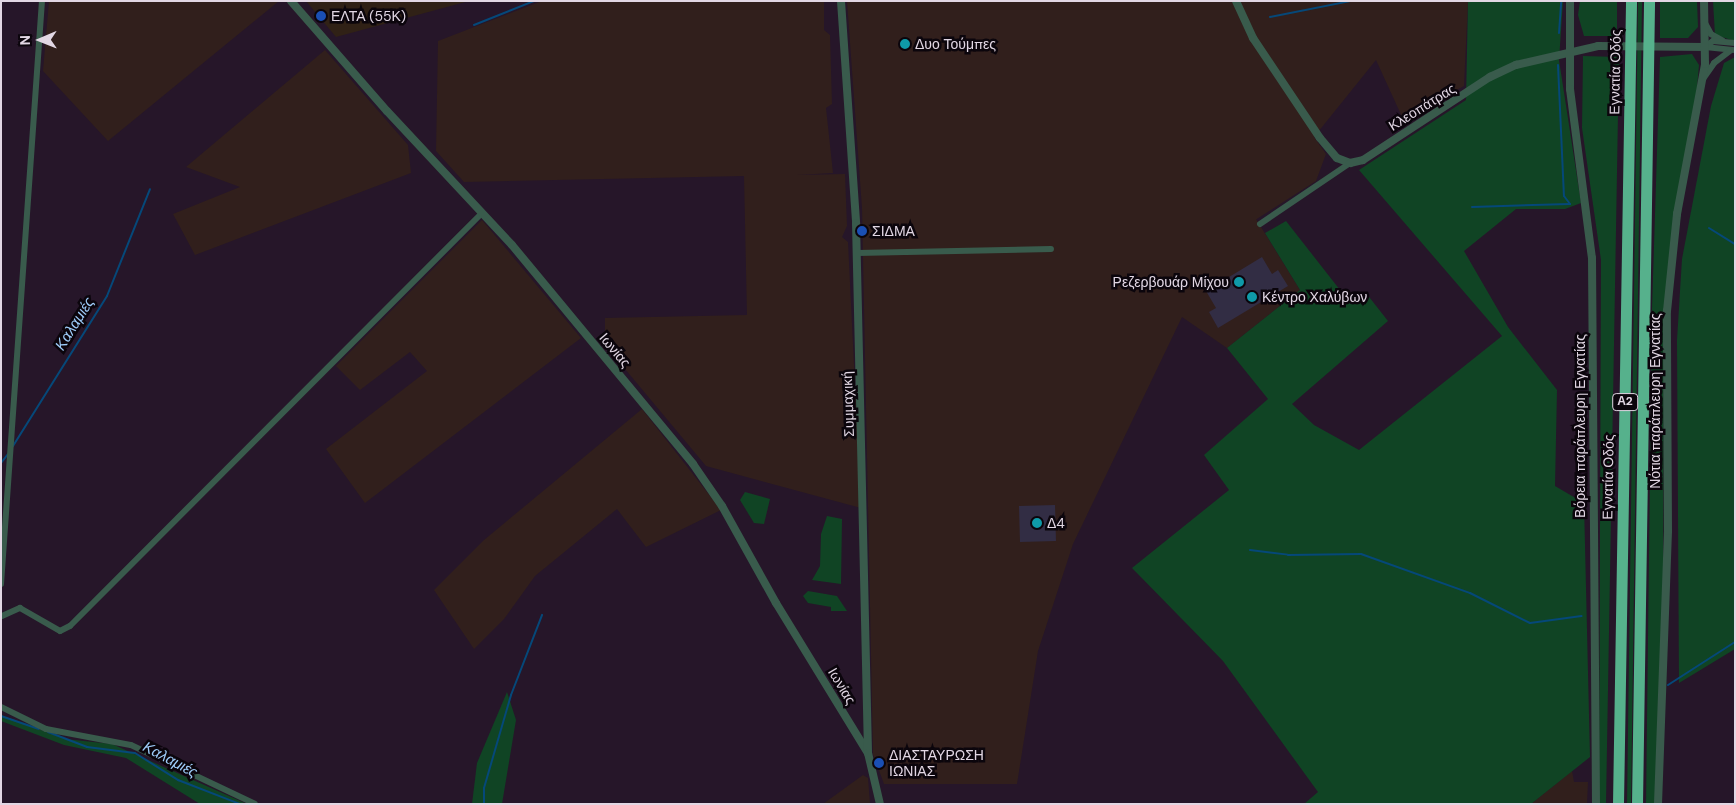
<!DOCTYPE html>
<meta charset="utf-8">
<style>
body{margin:0}
#map{position:relative;width:1736px;height:805px;overflow:hidden;background:#261629;font-family:"DM Sans",sans-serif}
div>[style]{position:absolute}
.commercial>*{inset:0;background:#302116}
.industrial>*{inset:0;background:#311f1c}
.green>*{inset:0;background:#104424}
.stream>*{height:2px;margin:-1px;padding:0 1px;transform-origin:1px;border-radius:1px;background:#054879}
.building>*{inset:0;background:#322d44}
.minor>*{height:6px;margin:-3px;padding:0 3px;transform-origin:3px;border-radius:3px;background:#395b4c}
.tertiary>*{height:8px;margin:-4px;padding:0 4px;transform-origin:4px;border-radius:4px;background:#395b4c}
.motorway>*{height:11px;margin:-5.5px;padding:0 5.5px;transform-origin:5.5px;border-radius:5.5px;background:#56b18c}
.dots>*{width:14px;height:14px;translate:-50% -50%;box-sizing:border-box;border:2px solid #0b050c;border-radius:50%}
span{translate:-50% -50%;white-space:nowrap;text-align:center;line-height:1.15;-webkit-text-stroke:5px #0b050c;paint-order:stroke}
.shield-label span{padding:1px 4px;background:#0b050c;border:1px solid;border-radius:4px;-webkit-text-stroke-width:0}
.shield-label{font-size:12px;color:#e2d7e4;font-weight:700}
.poi-label{font-size:14px;color:#e2d7e4}
.left{translate:0 -50%;text-align:left}
.right{translate:-100% -50%;text-align:right}
.street-label{font-size:14px;color:#e2d7e4}
.water-label{font-size:15px;color:#9eccf9;font-style:italic}
.frame{position:absolute;inset:0;border:2px solid #e2d7e4;pointer-events:none}
.north{position:absolute;left:15px;top:15px;width:50px;height:50px;-webkit-text-stroke:4px #0b050c;paint-order:stroke;rotate:269deg;font-size:14px;font-weight:700;line-height:20px;text-align:center;color:#e2d7e4}
.north::after{content:'';display:block;margin:auto;width:18px;height:22px;background:#e2d7e4;clip-path:polygon(50% 0,100% 100%,50% 72%,0 100%)}
</style>
<div id="map">
<div class="commercial">
<div style="clip-path:polygon(306px 1px,469px 1px,336px 37px)"></div>
</div>
<div class="industrial">
<div style="clip-path:polygon(49px 1px,279px 1px,108px 141px,43px 71px)"></div>
<div style="clip-path:polygon(542px 1px,824px 1px,824px 30px,830px 35px,832px 104px,826px 108px,833px 173px,796px 175px,845px 174px,847px 226px,842px 237px,848px 242px,861px 508px,706px 466px,605px 345px,605px 318px,747px 315px,744px 176px,464px 182px,436px 151px,438px 41px)"></div>
<div style="clip-path:polygon(847px 1px,1468px 1px,1464px 86px,1403px 119px,1376px 60px,1314px 137px,1326px 154px,1316px 181px,1241px 229px,1256px 219px,1300px 290px,1227px 348px,1182px 317px,1073px 544px,1038px 651px,1017px 784px,884px 784px,873px 754px,862px 208px)"></div>
<div style="clip-path:polygon(325px 50px,408px 145px,411px 173px,195px 255px,173px 214px,240px 187px,186px 167px)"></div>
<div style="clip-path:polygon(482px 220px,581px 338px,365px 503px,326px 449px,427px 371px,410px 352px,360px 390px,336px 366px)"></div>
<div style="clip-path:polygon(642px 409px,721px 510px,646px 547px,617px 509px,535px 576px,504px 619px,474px 649px,434px 590px,484px 540px)"></div>
<div style="clip-path:polygon(1572px 771px,1574px 782px,1588px 782px,1587px 804px,1531px 804px)"></div>
<div style="clip-path:polygon(863px 775px,868px 778px,870px 804px,823px 804px)"></div>
</div>
<div class="green">
<div style="clip-path:polygon(1468px 1px,1563px 1px,1559px 60px,1581px 203px,1565px 209px,1516px 209px,1464px 251px,1508px 327px,1557px 390px,1555px 486px,1584px 503px,1590px 757px,1531px 804px,1304px 804px,1318px 792px,1223px 661px,1132px 568px,1229px 490px,1204px 455px,1268px 399px,1227px 348px,1300px 290px,1265px 233px,1286px 221px,1351px 304px,1366px 293px,1388px 321px,1292px 404px,1314px 425px,1359px 450px,1502px 336px,1359px 170px,1466px 100px)"></div>
<div style="clip-path:polygon(1580px 1px,1617px 1px,1617px 36px,1584px 36px,1578px 15px)"></div>
<div style="clip-path:polygon(1638px 1px,1642px 1px,1631px 804px,1627px 804px)"></div>
<div style="clip-path:polygon(1660px 1px,1697px 1px,1698px 27px,1688px 38px,1660px 38px)"></div>
<div style="clip-path:polygon(1713px 1px,1735px 1px,1735px 41px,1715px 35px)"></div>
<div style="clip-path:polygon(1692px 54px,1699px 65px,1694px 123px,1664px 332px,1663px 614px,1655px 804px,1646px 804px,1652px 309px,1660px 57px)"></div>
<div style="clip-path:polygon(1583px 56px,1619px 57px,1606px 804px,1599px 804px,1601px 260px,1582px 128px)"></div>
<div style="clip-path:polygon(1735px 57px,1735px 649px,1679px 683px,1677px 340px,1682px 259px,1711px 106px,1724px 63px)"></div>
<div style="clip-path:polygon(745px 492px,770px 499px,764px 524px,754px 523px,740px 500px)"></div>
<div style="clip-path:polygon(827px 516px,842px 519px,841px 584px,812px 580px,820px 566px,821px 534px)"></div>
<div style="clip-path:polygon(808px 591px,837px 596px,847px 611px,831px 611px,831px 607px,808px 603px,803px 596px)"></div>
<div style="clip-path:polygon(507px 692px,516px 720px,502px 804px,472px 804px,477px 763px)"></div>
<div style="clip-path:polygon(1px 715px,65px 739px,112px 744px,247px 804px,200px 804px,126px 758px,64px 745px,1px 721px)"></div>
</div>
<div class="stream">
<div style="left:1270px;top:17px;width:83px;rotate:-11.2deg"></div>
<div style="left:474px;top:25px;width:65px;rotate:-21.8deg"></div>
<div style="left:1559px;top:33px;width:32px;rotate:-86deg"></div>
<div style="left:1558px;top:65px;width:131px;rotate:87.4deg"></div>
<div style="left:1564px;top:196px;width:10px;rotate:53deg"></div>
<div style="left:1472px;top:207px;width:98px;rotate:-1.8deg"></div>
<div style="left:1709px;top:228px;width:31px;rotate:32deg"></div>
<div style="left:13px;top:446px;width:177px;rotate:-57.9deg"></div>
<div style="left:107px;top:296px;width:115px;rotate:-68.1deg"></div>
<div style="left:1px;top:463px;width:11px;rotate:-52deg"></div>
<div style="left:1250px;top:550px;width:38px;rotate:7deg"></div>
<div style="left:1288px;top:555px;width:73px;rotate:-0.8deg"></div>
<div style="left:1361px;top:554px;width:116px;rotate:19.7deg"></div>
<div style="left:1470px;top:593px;width:67px;rotate:26.6deg"></div>
<div style="left:1530px;top:623px;width:52px;rotate:-7.7deg"></div>
<div style="left:1668px;top:685px;width:80px;rotate:-32.7deg"></div>
<div style="left:1px;top:716px;width:40px;rotate:18.9deg"></div>
<div style="left:48px;top:732px;width:42px;rotate:21deg"></div>
<div style="left:87px;top:747px;width:48px;rotate:7.1deg"></div>
<div style="left:135px;top:753px;width:51px;rotate:32.1deg"></div>
<div style="left:178px;top:780px;width:66px;rotate:21.2deg"></div>
<div style="left:484px;top:804px;width:16px;rotate:-90deg"></div>
<div style="left:484px;top:788px;width:97px;rotate:-73.8deg"></div>
<div style="left:511px;top:695px;width:86px;rotate:-68.8deg"></div>
</div>
<div class="building">
<div style="clip-path:polygon(1262px 257px,1272px 274px,1278px 270px,1288px 286px,1218px 328px,1209px 312px,1216px 308px,1206px 291px)"></div>
<div style="clip-path:polygon(1055px 505px,1056px 541px,1020px 542px,1019px 506px)"></div>
</div>
<div class="minor">
<div style="left:1705px;top:23px;width:13px;rotate:61deg"></div>
<div style="left:1711px;top:34px;width:13px;rotate:29deg"></div>
<div style="left:1705px;top:47px;width:10px;rotate:-37deg"></div>
<div style="left:1713px;top:41px;width:22px;rotate:5deg"></div>
<div style="left:1705px;top:47px;width:30px;rotate:6deg"></div>
<div style="left:1703px;top:79px;width:19px;rotate:-55deg"></div>
<div style="left:1714px;top:63px;width:20px;rotate:-37deg"></div>
<div style="left:1260px;top:224px;width:109px;rotate:-34.1deg"></div>
<div style="left:857px;top:253px;width:194px;rotate:-1.2deg"></div>
<div style="left:1px;top:584px;width:584px;rotate:-85.98deg"></div>
<div style="left:2px;top:616px;width:20px;rotate:-24deg"></div>
<div style="left:20px;top:608px;width:46px;rotate:29.9deg"></div>
<div style="left:60px;top:631px;width:11px;rotate:-27deg"></div>
<div style="left:70px;top:626px;width:583px;rotate:-45.07deg"></div>
<div style="left:1px;top:707px;width:50px;rotate:26.1deg"></div>
<div style="left:46px;top:729px;width:86px;rotate:10.7deg"></div>
<div style="left:131px;top:745px;width:137px;rotate:25.4deg"></div>
</div>
<div class="tertiary">
<div style="left:291px;top:1px;width:146px;rotate:48.9deg"></div>
<div style="left:387px;top:111px;width:183px;rotate:47deg"></div>
<div style="left:512px;top:245px;width:284px;rotate:50.4deg"></div>
<div style="left:693px;top:464px;width:51px;rotate:55.4deg"></div>
<div style="left:722px;top:506px;width:111px;rotate:60.9deg"></div>
<div style="left:776px;top:603px;width:176px;rotate:58.5deg"></div>
<div style="left:841px;top:1px;width:223px;rotate:86.1deg"></div>
<div style="left:856px;top:223px;width:530px;rotate:88.7deg"></div>
<div style="left:868px;top:753px;width:52px;rotate:76.8deg"></div>
<div style="left:1236px;top:1px;width:41px;rotate:65.3deg"></div>
<div style="left:1253px;top:38px;width:120px;rotate:56.2deg"></div>
<div style="left:1320px;top:138px;width:26px;rotate:50deg"></div>
<div style="left:1337px;top:158px;width:14px;rotate:21deg"></div>
<div style="left:1350px;top:163px;width:13px;rotate:-13deg"></div>
<div style="left:1363px;top:160px;width:152px;rotate:-33.2deg"></div>
<div style="left:1490px;top:77px;width:29px;rotate:-25deg"></div>
<div style="left:1516px;top:65px;width:84px;rotate:-13deg"></div>
<div style="left:1598px;top:46px;width:107px;rotate:0.5deg"></div>
<div style="left:1570px;top:1px;width:88px;rotate:90deg"></div>
<div style="left:1570px;top:89px;width:170px;rotate:82.6deg"></div>
<div style="left:1592px;top:258px;width:546px;rotate:89.58deg"></div>
<div style="left:1658px;top:804px;width:273px;rotate:-87.9deg"></div>
<div style="left:1668px;top:531px;width:220px;rotate:-90.3deg"></div>
<div style="left:1667px;top:311px;width:98px;rotate:-84.1deg"></div>
<div style="left:1677px;top:214px;width:153px;rotate:-79.4deg"></div>
<div style="left:1705px;top:64px;width:63px;rotate:-90.9deg"></div>
</div>
<div class="motorway">
<div style="left:1618px;top:804px;width:803px;rotate:-89.07deg"></div>
<div style="left:1637px;top:804px;width:803px;rotate:-89.14deg"></div>
</div>
<div class="dots">
<div style="left:321px;top:16px;background:#1a4fb4"></div>
<div style="left:905px;top:44px;background:#0f9aa8"></div>
<div style="left:862px;top:231px;background:#1a4fb4"></div>
<div style="left:1239px;top:282px;background:#0f9aa8"></div>
<div style="left:1252px;top:297px;background:#0f9aa8"></div>
<div style="left:1037px;top:523px;background:#0f9aa8"></div>
<div style="left:879px;top:763px;background:#1a4fb4"></div>
</div>
<div class="shield-label">
<span style="left:1625px;top:402px">Α2</span>
</div>
<div class="poi-label">
<span class="left" style="left:331px;top:16px">ΕΛΤΑ (55Κ)</span>
<span class="left" style="left:915px;top:44px">Δυο Τούμπες</span>
<span class="left" style="left:872px;top:231px">ΣΙΔΜΑ</span>
<span class="right" style="left:1229px;top:282px">Ρεζερβουάρ Μίχου</span>
<span class="left" style="left:1262px;top:297px">Κέντρο Χαλύβων</span>
<span class="left" style="left:1047px;top:523px">Δ4</span>
<span class="left" style="left:889px;top:763px">ΔΙΑΣΤΑΥΡΩΣΗ<br>ΙΩΝΙΑΣ</span>
</div>
<div class="street-label">
<span style="left:1615px;top:72px;rotate:-89deg">Εγνατία Οδός</span>
<span style="left:1422px;top:107px;rotate:-32deg">Κλεοπάτρας</span>
<span style="left:615px;top:350px;rotate:50deg">Ιωνίας</span>
<span style="left:1655px;top:401px;rotate:-90deg">Νότια παράπλευρη Εγνατίας</span>
<span style="left:848px;top:404px;rotate:-92deg">Συμμαχική</span>
<span style="left:1580px;top:426px;rotate:-90deg">Βόρεια παράπλευρη Εγνατίας</span>
<span style="left:1608px;top:477px;rotate:-89deg">Εγνατία Οδός</span>
<span style="left:842px;top:686px;rotate:59deg">Ιωνίας</span>
</div>
<div class="water-label">
<span style="left:75px;top:324px;rotate:-58deg">Καλαμιές</span>
<span style="left:170px;top:760px;rotate:28deg">Καλαμιές</span>
</div>
<div class="frame"></div>
<div class="north">N</div>
</div>
